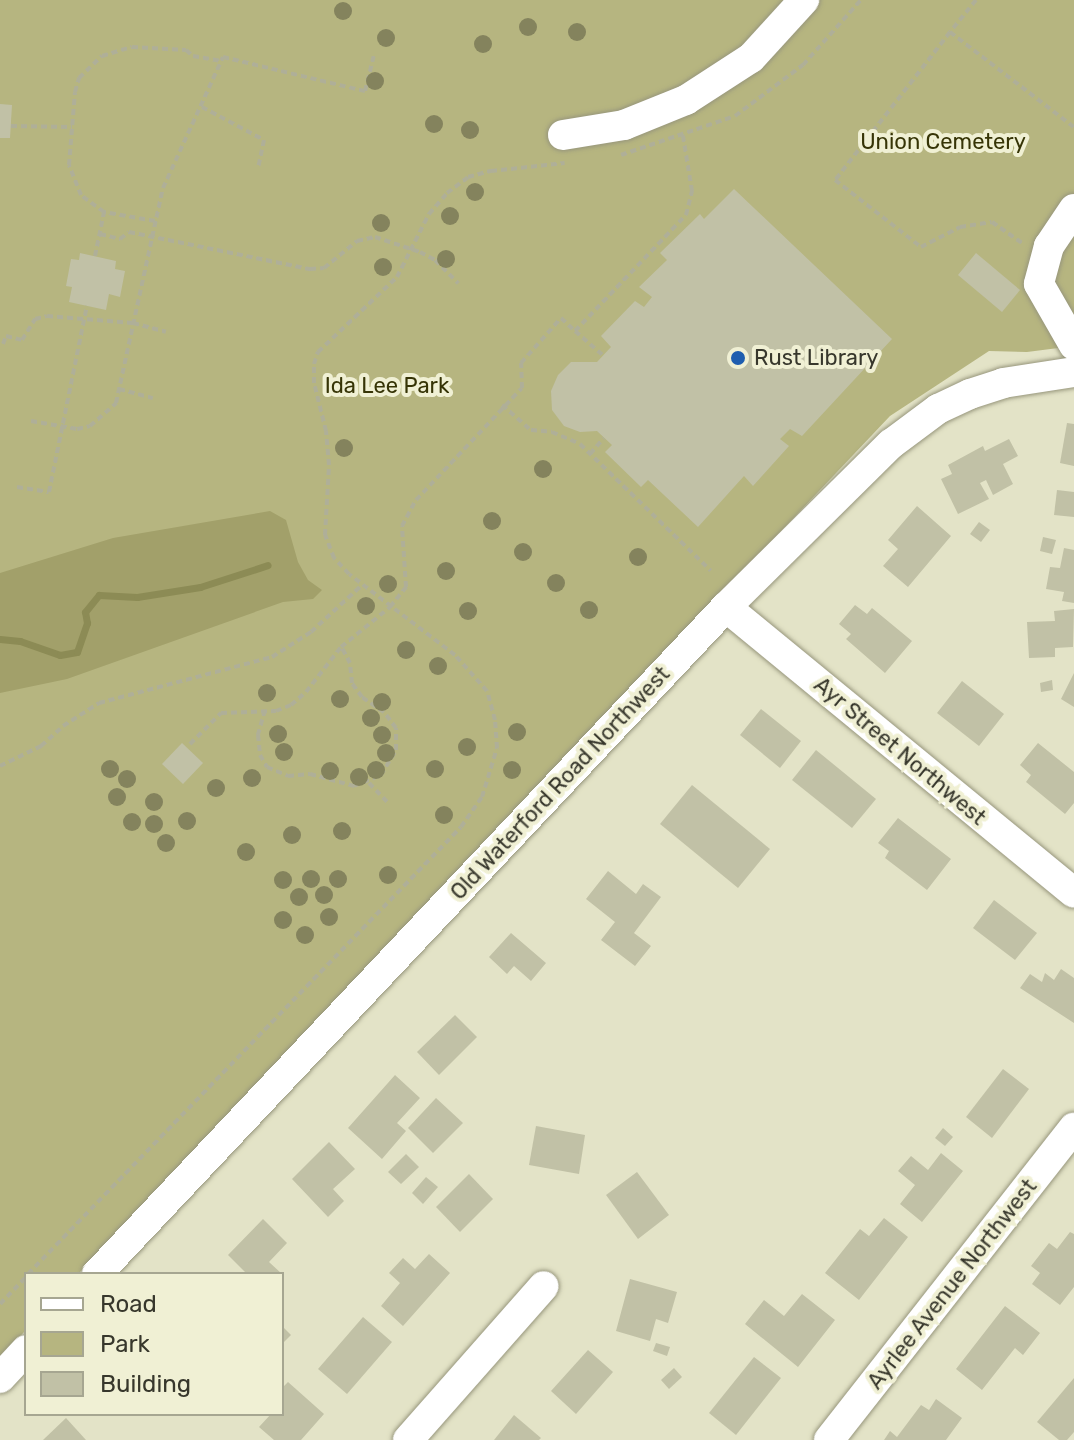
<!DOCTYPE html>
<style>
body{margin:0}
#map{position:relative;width:1074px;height:1440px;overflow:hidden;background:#e3e3c7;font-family:Rubik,sans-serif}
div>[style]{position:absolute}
.green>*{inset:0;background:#b6b580}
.forest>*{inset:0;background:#a2a06a}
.stream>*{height:7px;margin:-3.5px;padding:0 3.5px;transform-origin:3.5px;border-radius:3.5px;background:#8c8b55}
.building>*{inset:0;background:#c1c1a6}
.path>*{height:4px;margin-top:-2px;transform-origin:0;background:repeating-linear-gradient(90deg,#afaf98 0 6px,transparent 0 10px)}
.roads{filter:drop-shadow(0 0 2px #97967c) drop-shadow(0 0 2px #97967c)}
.minor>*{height:30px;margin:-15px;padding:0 15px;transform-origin:15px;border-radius:15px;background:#fff}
.trees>*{width:18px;height:18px;margin:-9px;border-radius:50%;background:#84835d}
.dots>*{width:22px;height:22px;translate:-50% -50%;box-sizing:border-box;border:4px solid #f0f0d4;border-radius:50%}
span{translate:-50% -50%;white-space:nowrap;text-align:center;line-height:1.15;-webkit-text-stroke:8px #f0f0d4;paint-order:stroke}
.park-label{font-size:22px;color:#363406}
.poi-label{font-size:22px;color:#37372c}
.left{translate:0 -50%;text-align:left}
.street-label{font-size:22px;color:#37372c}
.legend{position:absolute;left:24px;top:1272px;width:260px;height:144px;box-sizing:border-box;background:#f0f0d4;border:2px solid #a6a691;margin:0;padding:10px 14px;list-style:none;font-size:24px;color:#37372c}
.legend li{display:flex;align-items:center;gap:16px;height:40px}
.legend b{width:40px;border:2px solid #a6a691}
</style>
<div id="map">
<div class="green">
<div style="clip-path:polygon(0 0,1074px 0,1074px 346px,1027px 352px,989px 351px,890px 416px,78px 1274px,26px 1274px,26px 1330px,0 1357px)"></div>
</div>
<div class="forest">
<div style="clip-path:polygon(270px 511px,286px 520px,298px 562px,308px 580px,322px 590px,313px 599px,283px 602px,67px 679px,0 693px,0 573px,113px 538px)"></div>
</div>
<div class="stream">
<div style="left:0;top:639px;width:20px;rotate:6deg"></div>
<div style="left:20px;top:641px;width:42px;rotate:19.3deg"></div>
<div style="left:60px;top:655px;width:17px;rotate:-10deg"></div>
<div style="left:77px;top:652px;width:31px;rotate:-71deg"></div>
<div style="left:87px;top:623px;width:11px;rotate:-100deg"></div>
<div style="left:85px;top:612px;width:22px;rotate:-51deg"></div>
<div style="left:99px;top:595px;width:38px;rotate:3deg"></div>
<div style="left:137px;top:597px;width:64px;rotate:-9deg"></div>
<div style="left:200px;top:587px;width:71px;rotate:-17.9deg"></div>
</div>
<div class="building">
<div style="clip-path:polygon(0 104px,12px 105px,10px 138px,0 138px)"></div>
<div style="clip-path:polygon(734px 189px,892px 339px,802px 436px,790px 429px,780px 439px,789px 446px,753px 486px,744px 476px,698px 527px,648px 480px,641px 487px,605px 452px,612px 445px,597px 431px,580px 432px,564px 426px,552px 410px,551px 391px,558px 375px,571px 362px,597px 362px,611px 347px,601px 336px,635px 301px,644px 307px,652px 297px,639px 287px,667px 260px,660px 253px,700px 214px,704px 219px)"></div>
<div style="clip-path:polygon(80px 253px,116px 261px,115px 269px,125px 271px,120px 297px,109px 294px,106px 310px,69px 302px,72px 287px,66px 286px,71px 259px,79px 260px)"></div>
<div style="clip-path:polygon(976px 253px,1020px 290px,1002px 312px,958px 275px)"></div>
<div style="clip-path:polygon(1067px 423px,1074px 424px,1074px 466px,1060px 463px)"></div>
<div style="clip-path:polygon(1009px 439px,1018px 456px,1003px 464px,1013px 484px,993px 495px,986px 480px,980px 483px,989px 499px,958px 514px,941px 479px,952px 474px,948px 465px,983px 446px,985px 451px)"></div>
<div style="clip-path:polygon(1057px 490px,1074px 492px,1074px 517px,1054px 515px)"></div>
<div style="clip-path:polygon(917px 506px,951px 536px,908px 587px,883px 566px,898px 549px,888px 540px)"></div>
<div style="clip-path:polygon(979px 522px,990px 530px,981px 542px,970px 534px)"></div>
<div style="clip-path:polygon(1043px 537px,1056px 540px,1052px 554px,1040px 551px)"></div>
<div style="clip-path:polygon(1064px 548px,1074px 550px,1074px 603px,1062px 601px,1064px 592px,1046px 589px,1050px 567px,1060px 568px)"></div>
<div style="clip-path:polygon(855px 605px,867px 614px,872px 608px,912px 641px,885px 673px,846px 639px,851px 634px,839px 624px)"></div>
<div style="clip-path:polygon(1074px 609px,1073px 647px,1055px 648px,1055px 657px,1029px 658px,1027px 622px,1055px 621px,1054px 611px)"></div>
<div style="clip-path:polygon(1074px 673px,1074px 707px,1061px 699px)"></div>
<div style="clip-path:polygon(1052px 680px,1053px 690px,1041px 692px,1040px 683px)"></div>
<div style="clip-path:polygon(962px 681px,1004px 714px,979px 746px,937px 713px)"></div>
<div style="clip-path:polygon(761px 709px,801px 741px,780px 768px,740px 735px)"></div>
<div style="clip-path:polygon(182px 743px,203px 763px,183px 784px,162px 764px)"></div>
<div style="clip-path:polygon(1038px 743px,1074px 772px,1074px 803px,1065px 814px,1026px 782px,1031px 775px,1020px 765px)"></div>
<div style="clip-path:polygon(816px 750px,876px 799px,852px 828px,792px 780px)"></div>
<div style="clip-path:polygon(692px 785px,770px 849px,738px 888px,660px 824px)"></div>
<div style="clip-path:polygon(898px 818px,951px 859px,927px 890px,885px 858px,889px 851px,878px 843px)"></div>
<div style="clip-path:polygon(608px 871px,636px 894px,643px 884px,661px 897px,634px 933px,651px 946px,635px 966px,601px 940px,615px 922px,586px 899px)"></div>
<div style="clip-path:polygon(994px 900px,1037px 933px,1015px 960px,973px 928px)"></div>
<div style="clip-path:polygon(511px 933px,546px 963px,531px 981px,514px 966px,507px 974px,489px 957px)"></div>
<div style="clip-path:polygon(1061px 969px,1074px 978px,1074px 1023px,1020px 988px,1030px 974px,1042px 982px,1045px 973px,1054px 980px)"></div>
<div style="clip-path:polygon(455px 1015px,477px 1037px,439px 1075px,417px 1052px)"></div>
<div style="clip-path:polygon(1003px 1069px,1029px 1089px,992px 1138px,966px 1117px)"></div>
<div style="clip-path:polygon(395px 1075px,420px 1098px,397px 1123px,406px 1131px,382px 1159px,348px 1128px)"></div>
<div style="clip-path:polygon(436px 1098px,463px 1123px,433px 1153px,408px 1128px)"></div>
<div style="clip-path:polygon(536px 1126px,585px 1135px,579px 1174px,529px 1165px)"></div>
<div style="clip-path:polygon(943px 1128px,953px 1137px,945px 1146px,935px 1138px)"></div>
<div style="clip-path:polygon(329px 1142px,355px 1169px,333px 1189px,344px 1201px,328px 1217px,292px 1179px)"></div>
<div style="clip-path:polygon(941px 1153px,963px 1171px,922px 1222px,900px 1204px,915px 1185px,898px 1171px,911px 1156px,928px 1170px)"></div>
<div style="clip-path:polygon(406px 1154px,419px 1167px,401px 1184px,388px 1172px)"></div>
<div style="clip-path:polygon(637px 1172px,669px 1215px,638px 1239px,606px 1195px)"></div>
<div style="clip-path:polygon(469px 1174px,493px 1199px,460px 1232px,436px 1207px)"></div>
<div style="clip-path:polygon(426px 1177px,438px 1187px,423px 1204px,412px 1193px)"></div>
<div style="clip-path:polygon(884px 1218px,908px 1237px,859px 1300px,825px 1273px,860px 1229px,869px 1236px)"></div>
<div style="clip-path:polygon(263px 1219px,287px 1243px,269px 1262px,282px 1274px,247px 1274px,228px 1255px)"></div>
<div style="clip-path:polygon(1070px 1232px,1074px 1234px,1074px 1287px,1060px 1305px,1032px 1284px,1040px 1273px,1031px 1266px,1049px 1243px,1057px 1249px)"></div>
<div style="clip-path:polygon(429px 1254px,450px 1273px,403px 1326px,381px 1306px,400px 1283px,389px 1273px,403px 1258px,415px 1269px)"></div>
<div style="clip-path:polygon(630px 1279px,677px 1292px,668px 1323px,656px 1319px,650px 1341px,616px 1331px)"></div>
<div style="clip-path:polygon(802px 1294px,835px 1320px,798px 1367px,745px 1324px,764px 1300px,784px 1316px)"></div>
<div style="clip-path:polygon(1005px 1306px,1040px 1333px,1023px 1355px,1015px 1348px,982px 1390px,956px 1369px)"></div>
<div style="clip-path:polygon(363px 1317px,392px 1342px,347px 1394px,318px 1369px)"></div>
<div style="clip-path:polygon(282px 1326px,291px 1335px,282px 1344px)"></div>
<div style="clip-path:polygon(656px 1343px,670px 1347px,667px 1356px,653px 1351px)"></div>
<div style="clip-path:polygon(588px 1350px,613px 1372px,576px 1414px,551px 1391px)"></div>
<div style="clip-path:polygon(754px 1357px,781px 1378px,736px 1435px,709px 1413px)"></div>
<div style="clip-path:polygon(674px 1368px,682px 1377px,669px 1389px,661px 1380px)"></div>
<div style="clip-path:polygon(1074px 1378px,1074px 1432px,1067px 1440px,1059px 1440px,1037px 1422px)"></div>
<div style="clip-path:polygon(288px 1382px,324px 1414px,301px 1440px,274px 1440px,259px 1427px,271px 1414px,282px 1414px,282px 1388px)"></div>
<div style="clip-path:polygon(936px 1399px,962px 1418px,946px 1440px,884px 1440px,890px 1431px,897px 1437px,921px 1405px,929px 1410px)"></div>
<div style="clip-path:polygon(514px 1415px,541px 1438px,539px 1440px,494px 1440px)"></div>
<div style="clip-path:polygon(66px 1418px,86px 1440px,43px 1440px)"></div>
</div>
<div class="path">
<div style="left:976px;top:0;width:41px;rotate:129.1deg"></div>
<div style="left:950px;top:32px;width:156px;rotate:37.5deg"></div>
<div style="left:950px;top:32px;width:187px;rotate:127.8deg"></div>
<div style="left:835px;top:180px;width:109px;rotate:37.9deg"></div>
<div style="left:921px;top:247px;width:44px;rotate:-27.1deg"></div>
<div style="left:960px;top:227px;width:32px;rotate:-9deg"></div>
<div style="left:992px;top:222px;width:37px;rotate:35deg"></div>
<div style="left:202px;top:107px;width:70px;rotate:28deg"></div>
<div style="left:264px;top:140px;width:29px;rotate:102deg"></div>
<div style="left:11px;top:126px;width:61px;rotate:0.9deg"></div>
<div style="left:621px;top:155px;width:120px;rotate:-18.9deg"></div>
<div style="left:735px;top:116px;width:85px;rotate:-36.9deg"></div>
<div style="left:803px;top:65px;width:87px;rotate:-48.3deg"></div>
<div style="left:155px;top:221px;width:52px;rotate:-170deg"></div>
<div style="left:104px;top:212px;width:29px;rotate:-144deg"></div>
<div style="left:81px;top:195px;width:32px;rotate:-112deg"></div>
<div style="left:69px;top:165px;width:73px;rotate:-85.3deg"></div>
<div style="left:75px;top:92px;width:15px;rotate:-74deg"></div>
<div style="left:79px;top:78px;width:32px;rotate:-44deg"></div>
<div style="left:102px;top:56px;width:31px;rotate:-17deg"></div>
<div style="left:132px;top:47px;width:54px;rotate:3.2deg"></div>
<div style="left:186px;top:50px;width:9px;rotate:41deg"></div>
<div style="left:193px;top:56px;width:29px;rotate:10deg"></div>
<div style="left:100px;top:234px;width:21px;rotate:14deg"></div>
<div style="left:120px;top:239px;width:11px;rotate:-38deg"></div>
<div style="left:129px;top:232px;width:185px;rotate:11.6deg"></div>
<div style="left:310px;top:269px;width:14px;rotate:-4deg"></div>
<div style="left:324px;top:268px;width:43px;rotate:-39.3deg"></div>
<div style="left:357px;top:241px;width:18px;rotate:-13deg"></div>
<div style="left:375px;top:237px;width:47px;rotate:18.4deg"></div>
<div style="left:420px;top:252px;width:17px;rotate:28deg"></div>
<div style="left:435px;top:260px;width:33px;rotate:45deg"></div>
<div style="left:95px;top:256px;width:45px;rotate:-78.4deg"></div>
<div style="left:575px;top:331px;width:37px;rotate:41deg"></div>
<div style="left:3px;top:344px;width:9px;rotate:-69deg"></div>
<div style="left:6px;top:336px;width:16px;rotate:14deg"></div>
<div style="left:22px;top:340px;width:25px;rotate:-58deg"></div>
<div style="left:35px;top:319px;width:12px;rotate:-14deg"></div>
<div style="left:47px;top:316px;width:86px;rotate:4.7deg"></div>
<div style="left:133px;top:323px;width:34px;rotate:15deg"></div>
<div style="left:119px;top:389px;width:35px;rotate:15deg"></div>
<div style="left:502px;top:405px;width:38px;rotate:41deg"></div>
<div style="left:531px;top:430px;width:21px;rotate:5deg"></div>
<div style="left:552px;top:432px;width:30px;rotate:23deg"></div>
<div style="left:580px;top:444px;width:182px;rotate:44.1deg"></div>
<div style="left:31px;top:421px;width:47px;rotate:9.9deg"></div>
<div style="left:77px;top:429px;width:13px;rotate:-13deg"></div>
<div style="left:90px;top:426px;width:35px;rotate:-41deg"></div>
<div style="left:116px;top:403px;width:220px;rotate:-77.7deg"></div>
<div style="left:163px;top:188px;width:144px;rotate:-65.4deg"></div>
<div style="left:223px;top:57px;width:146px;rotate:13.5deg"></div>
<div style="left:365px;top:91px;width:36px;rotate:-76deg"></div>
<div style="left:590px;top:454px;width:21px;rotate:-49deg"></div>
<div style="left:17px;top:487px;width:32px;rotate:9deg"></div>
<div style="left:49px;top:492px;width:190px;rotate:-78.5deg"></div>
<div style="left:265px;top:710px;width:26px;rotate:106deg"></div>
<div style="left:258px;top:735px;width:20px;rotate:84deg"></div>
<div style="left:260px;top:755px;width:14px;rotate:60deg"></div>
<div style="left:267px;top:767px;width:23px;rotate:23deg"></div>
<div style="left:288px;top:776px;width:22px;rotate:-5deg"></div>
<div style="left:310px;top:774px;width:46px;rotate:15.3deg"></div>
<div style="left:354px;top:786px;width:29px;rotate:-22deg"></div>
<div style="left:381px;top:775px;width:29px;rotate:-59deg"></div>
<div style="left:396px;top:750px;width:22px;rotate:-90deg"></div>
<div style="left:396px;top:728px;width:20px;rotate:-127deg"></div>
<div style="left:384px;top:712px;width:27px;rotate:-146deg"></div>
<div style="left:362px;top:697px;width:17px;rotate:-126deg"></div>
<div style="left:352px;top:683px;width:20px;rotate:-96deg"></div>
<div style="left:350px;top:663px;width:17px;rotate:-118deg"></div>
<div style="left:190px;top:744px;width:44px;rotate:-45deg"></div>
<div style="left:221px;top:713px;width:55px;rotate:-2.1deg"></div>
<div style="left:276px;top:711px;width:16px;rotate:-22deg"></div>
<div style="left:291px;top:705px;width:20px;rotate:-41deg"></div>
<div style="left:306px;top:692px;width:57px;rotate:-52.1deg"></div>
<div style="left:341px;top:647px;width:63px;rotate:-39.2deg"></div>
<div style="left:390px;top:607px;width:26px;rotate:-51deg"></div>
<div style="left:406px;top:587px;width:61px;rotate:-93.8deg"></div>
<div style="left:402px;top:526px;width:30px;rotate:-62deg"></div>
<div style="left:416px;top:500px;width:154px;rotate:-46.6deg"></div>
<div style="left:522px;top:388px;width:25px;rotate:-92deg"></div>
<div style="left:521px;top:363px;width:60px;rotate:-48.4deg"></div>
<div style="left:561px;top:318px;width:19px;rotate:43deg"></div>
<div style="left:575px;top:331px;width:161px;rotate:-46.3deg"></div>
<div style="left:686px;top:215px;width:25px;rotate:-76deg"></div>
<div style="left:692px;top:191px;width:56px;rotate:-99.3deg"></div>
<div style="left:0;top:766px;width:46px;rotate:-26deg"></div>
<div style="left:41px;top:746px;width:30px;rotate:-42deg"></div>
<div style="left:63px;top:726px;width:43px;rotate:-32.6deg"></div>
<div style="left:99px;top:703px;width:179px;rotate:-14.9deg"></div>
<div style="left:272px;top:657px;width:46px;rotate:-32.7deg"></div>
<div style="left:311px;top:632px;width:69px;rotate:-42.7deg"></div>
<div style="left:369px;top:783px;width:29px;rotate:46deg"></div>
<div style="left:28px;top:1274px;width:622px;rotate:-45.91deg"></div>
<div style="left:461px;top:827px;width:37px;rotate:-55deg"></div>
<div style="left:482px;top:797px;width:51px;rotate:-73deg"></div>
<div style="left:497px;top:748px;width:28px;rotate:-94deg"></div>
<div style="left:495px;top:720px;width:30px;rotate:-105deg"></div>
<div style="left:487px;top:691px;width:48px;rotate:-131.6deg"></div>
<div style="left:455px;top:655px;width:133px;rotate:-142.6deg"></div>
<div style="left:349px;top:574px;width:22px;rotate:-133deg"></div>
<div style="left:334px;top:558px;width:25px;rotate:-111deg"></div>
<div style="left:325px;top:535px;width:70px;rotate:-86.7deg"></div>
<div style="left:329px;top:465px;width:34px;rotate:-95deg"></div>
<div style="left:326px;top:431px;width:49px;rotate:-104deg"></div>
<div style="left:314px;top:383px;width:19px;rotate:-90deg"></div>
<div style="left:314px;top:364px;width:13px;rotate:-72deg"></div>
<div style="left:318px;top:352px;width:109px;rotate:-43.5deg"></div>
<div style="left:397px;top:277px;width:71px;rotate:-63.1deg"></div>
<div style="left:429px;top:214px;width:28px;rotate:-49deg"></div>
<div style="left:447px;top:193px;width:26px;rotate:-37deg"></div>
<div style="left:468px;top:177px;width:24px;rotate:-15deg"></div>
<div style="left:491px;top:171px;width:74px;rotate:-6.2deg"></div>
<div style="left:0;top:1304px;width:37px;rotate:-46deg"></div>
</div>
<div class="roads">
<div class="minor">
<div style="left:563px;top:135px;width:62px;rotate:-9.3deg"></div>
<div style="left:624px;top:125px;width:67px;rotate:-22deg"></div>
<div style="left:686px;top:100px;width:77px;rotate:-32.9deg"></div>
<div style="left:751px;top:58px;width:79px;rotate:-47.6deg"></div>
<div style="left:1074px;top:209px;width:45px;rotate:124deg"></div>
<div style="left:1049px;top:246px;width:39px;rotate:105deg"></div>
<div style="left:1039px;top:284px;width:70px;rotate:60.2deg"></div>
<div style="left:726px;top:607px;width:450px;rotate:39.4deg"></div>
<div style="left:97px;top:1274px;width:917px;rotate:-46.68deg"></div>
<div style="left:726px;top:607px;width:232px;rotate:-44.7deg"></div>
<div style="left:891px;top:444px;width:59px;rotate:-36.7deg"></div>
<div style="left:938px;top:409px;width:35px;rotate:-25deg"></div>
<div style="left:970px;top:394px;width:35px;rotate:-18deg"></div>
<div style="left:1003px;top:383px;width:72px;rotate:-8.8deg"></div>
<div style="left:0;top:1378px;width:38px;rotate:-47deg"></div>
<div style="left:408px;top:1440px;width:205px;rotate:-48.6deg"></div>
<div style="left:829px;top:1440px;width:397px;rotate:-51.9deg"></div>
</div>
</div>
<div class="trees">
<div style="left:343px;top:11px"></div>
<div style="left:528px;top:27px"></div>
<div style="left:577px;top:32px"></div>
<div style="left:386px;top:38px"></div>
<div style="left:483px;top:44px"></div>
<div style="left:375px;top:81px"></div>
<div style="left:434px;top:124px"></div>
<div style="left:470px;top:130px"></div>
<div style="left:475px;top:192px"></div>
<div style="left:450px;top:216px"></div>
<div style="left:381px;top:223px"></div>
<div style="left:446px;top:259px"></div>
<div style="left:383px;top:267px"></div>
<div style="left:344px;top:448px"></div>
<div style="left:543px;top:469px"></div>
<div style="left:492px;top:521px"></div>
<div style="left:523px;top:552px"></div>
<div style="left:638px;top:557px"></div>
<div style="left:446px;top:571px"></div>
<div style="left:556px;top:583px"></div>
<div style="left:388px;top:584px"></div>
<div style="left:366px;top:606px"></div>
<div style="left:589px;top:610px"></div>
<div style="left:468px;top:611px"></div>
<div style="left:406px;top:650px"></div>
<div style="left:438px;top:666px"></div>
<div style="left:267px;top:693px"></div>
<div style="left:340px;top:699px"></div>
<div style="left:382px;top:702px"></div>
<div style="left:371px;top:718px"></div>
<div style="left:517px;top:732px"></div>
<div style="left:278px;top:734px"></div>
<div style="left:382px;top:735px"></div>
<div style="left:467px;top:747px"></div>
<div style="left:284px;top:752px"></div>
<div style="left:386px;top:753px"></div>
<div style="left:110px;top:769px"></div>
<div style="left:435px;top:769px"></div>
<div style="left:376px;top:770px"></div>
<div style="left:512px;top:770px"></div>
<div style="left:330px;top:771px"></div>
<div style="left:359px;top:777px"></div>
<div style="left:252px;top:778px"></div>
<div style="left:127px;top:779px"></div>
<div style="left:216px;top:788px"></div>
<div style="left:117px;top:797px"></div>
<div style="left:154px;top:802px"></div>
<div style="left:444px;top:815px"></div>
<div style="left:187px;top:821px"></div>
<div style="left:132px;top:822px"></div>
<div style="left:154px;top:824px"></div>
<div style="left:342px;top:831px"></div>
<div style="left:292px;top:835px"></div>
<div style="left:166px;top:843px"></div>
<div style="left:246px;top:852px"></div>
<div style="left:388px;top:875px"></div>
<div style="left:311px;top:879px"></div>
<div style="left:338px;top:879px"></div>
<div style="left:283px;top:880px"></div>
<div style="left:324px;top:895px"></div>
<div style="left:299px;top:897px"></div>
<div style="left:329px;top:917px"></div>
<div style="left:283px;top:920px"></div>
<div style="left:305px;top:935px"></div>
</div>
<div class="dots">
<div style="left:738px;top:358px;background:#1f5eaf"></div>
</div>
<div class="park-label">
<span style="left:943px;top:142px">Union Cemetery</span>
<span style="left:387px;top:386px">Ida Lee Park</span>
</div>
<div class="poi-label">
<span class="left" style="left:754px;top:358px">Rust Library</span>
</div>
<div class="street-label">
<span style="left:900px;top:751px;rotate:40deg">Ayr Street Northwest</span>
<span style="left:560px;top:783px;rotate:-47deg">Old Waterford Road Northwest</span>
<span style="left:952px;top:1284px;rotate:-52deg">Ayrlee Avenue Northwest</span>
</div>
<ul class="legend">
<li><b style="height:10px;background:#fff"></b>Road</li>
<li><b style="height:22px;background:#b6b580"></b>Park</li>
<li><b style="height:22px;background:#c1c1a6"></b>Building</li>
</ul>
</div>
